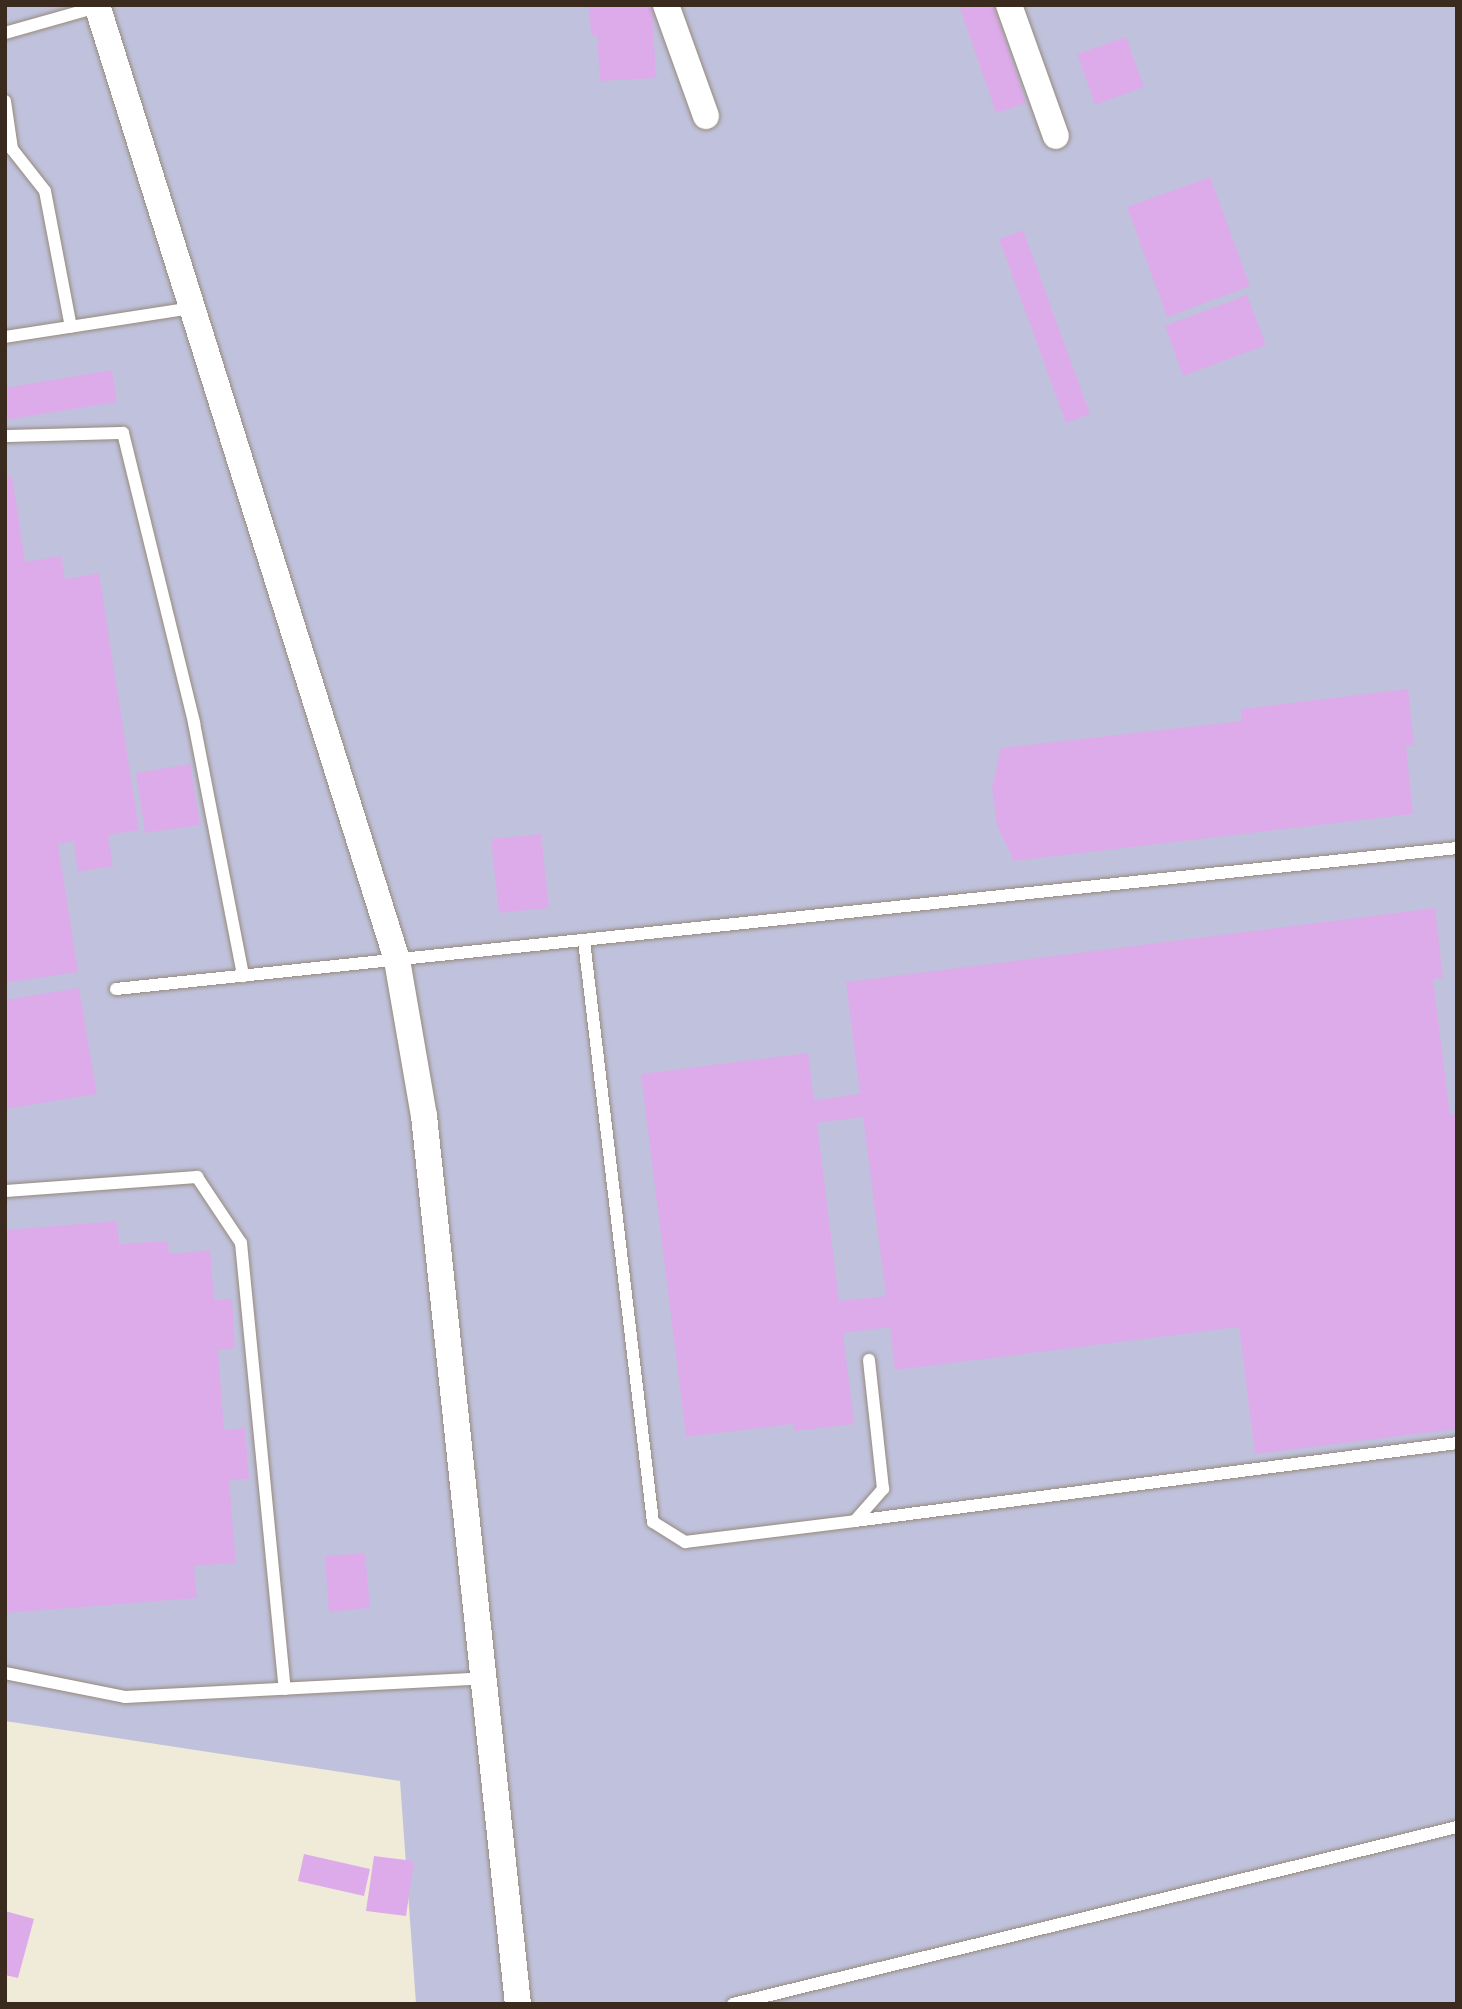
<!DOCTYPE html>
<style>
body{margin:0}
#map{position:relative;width:1462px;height:2009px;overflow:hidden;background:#f0ebd9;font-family:"IM FELL Great Primer",serif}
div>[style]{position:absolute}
.industrial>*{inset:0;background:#c0c2dd}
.building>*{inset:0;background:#ddabea}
.roads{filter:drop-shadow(0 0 2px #968a7c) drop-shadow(0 0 2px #968a7c)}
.lane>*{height:12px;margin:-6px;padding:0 6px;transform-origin:6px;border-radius:6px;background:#fff}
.street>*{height:26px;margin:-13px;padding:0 13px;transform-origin:13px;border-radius:13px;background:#fff}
span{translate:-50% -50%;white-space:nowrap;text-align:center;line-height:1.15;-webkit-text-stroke:7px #f6f6f2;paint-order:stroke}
.frame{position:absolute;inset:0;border:7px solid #3b2a1e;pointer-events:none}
</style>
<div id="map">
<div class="industrial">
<div style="clip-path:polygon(5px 5px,1457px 5px,1457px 2004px,416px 2004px,400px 1781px,5px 1721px)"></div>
</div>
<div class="building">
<div style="clip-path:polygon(589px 5px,652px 5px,656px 78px,600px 81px,597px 35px,591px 35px)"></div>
<div style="clip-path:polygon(959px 5px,993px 5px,1026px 103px,996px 113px)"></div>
<div style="clip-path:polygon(1126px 37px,1144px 87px,1095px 105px,1077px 54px)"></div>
<div style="clip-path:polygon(1210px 177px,1250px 286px,1167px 317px,1127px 207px)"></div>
<div style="clip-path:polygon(1023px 230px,1090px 414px,1066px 423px,999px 239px)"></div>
<div style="clip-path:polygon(1247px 295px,1266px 345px,1183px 376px,1165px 326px)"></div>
<div style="clip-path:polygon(112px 370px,117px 402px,5px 420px,5px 388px)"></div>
<div style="clip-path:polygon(12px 476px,25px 562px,61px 556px,65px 579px,99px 573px,139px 830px,108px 835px,113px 866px,78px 872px,74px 841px,58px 844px,78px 972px,5px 983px,5px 477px)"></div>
<div style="clip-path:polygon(1408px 689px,1414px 745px,1406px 746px,1413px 814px,1014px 861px,997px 826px,992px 787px,1001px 748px,1242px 721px,1241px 709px)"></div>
<div style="clip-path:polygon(190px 764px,200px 825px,145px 833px,136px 773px)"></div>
<div style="clip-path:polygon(541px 834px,549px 908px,499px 913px,491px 839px)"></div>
<div style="clip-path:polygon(evenodd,1435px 908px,1443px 978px,1433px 979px,1450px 1115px,1455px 1114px,1457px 1125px,1457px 1429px,1255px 1454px,1239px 1327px,895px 1370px,890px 1327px,843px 1333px,854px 1424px,794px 1431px,793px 1424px,686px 1437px,641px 1074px,808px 1053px,814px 1100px,860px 1094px,846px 982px,1435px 908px,863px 1117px,886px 1296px,839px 1301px,817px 1123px,863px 1117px)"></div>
<div style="clip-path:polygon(79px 988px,97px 1094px,5px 1109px,5px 1000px)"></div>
<div style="clip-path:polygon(117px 1221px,119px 1244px,167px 1241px,169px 1254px,210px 1250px,214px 1300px,232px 1299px,235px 1348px,218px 1350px,224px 1430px,245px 1428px,249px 1479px,229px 1480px,236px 1563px,194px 1566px,197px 1598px,5px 1613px,5px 1230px)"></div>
<div style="clip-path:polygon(365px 1553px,370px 1608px,329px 1612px,325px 1556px)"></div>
<div style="clip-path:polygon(304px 1854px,370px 1869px,364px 1896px,298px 1881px)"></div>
<div style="clip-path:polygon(374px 1856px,414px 1861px,406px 1916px,366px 1911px)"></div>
<div style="clip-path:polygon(5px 1911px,34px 1919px,18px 1978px,5px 1975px)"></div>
</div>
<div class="roads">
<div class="lane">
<div style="left:5px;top:33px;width:96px;rotate:-15.8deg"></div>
<div style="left:5px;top:101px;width:49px;rotate:81.7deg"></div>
<div style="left:12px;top:149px;width:53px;rotate:51.8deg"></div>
<div style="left:45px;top:191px;width:138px;rotate:79.2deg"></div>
<div style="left:5px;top:337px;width:189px;rotate:-8.8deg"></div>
<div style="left:5px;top:436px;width:118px;rotate:-1.5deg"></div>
<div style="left:123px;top:433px;width:299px;rotate:76.2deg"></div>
<div style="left:194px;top:723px;width:258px;rotate:79deg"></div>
<div style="left:584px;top:941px;width:585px;rotate:83.23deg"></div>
<div style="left:653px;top:1522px;width:38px;rotate:32deg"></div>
<div style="left:685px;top:1542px;width:171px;rotate:-7deg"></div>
<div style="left:855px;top:1521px;width:43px;rotate:-48.8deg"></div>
<div style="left:883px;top:1489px;width:130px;rotate:-96.2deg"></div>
<div style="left:116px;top:989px;width:1348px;rotate:-6deg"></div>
<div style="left:5px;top:1191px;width:193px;rotate:-4.2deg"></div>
<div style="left:197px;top:1177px;width:79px;rotate:56.3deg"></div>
<div style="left:241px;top:1243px;width:448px;rotate:84.4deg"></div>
<div style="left:855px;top:1521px;width:607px;rotate:-7.38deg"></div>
<div style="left:5px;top:1673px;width:122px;rotate:11.3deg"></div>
<div style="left:125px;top:1697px;width:360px;rotate:-3deg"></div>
<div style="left:733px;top:2004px;width:745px;rotate:-13.74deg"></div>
</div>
<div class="street">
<div style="left:97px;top:5px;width:1001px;rotate:72.56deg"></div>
<div style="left:397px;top:960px;width:158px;rotate:80.2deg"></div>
<div style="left:424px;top:1116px;width:893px;rotate:83.96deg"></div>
<div style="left:666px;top:5px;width:118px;rotate:70.2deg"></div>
<div style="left:1009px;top:5px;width:139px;rotate:70.3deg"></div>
</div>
</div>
<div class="frame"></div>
</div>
